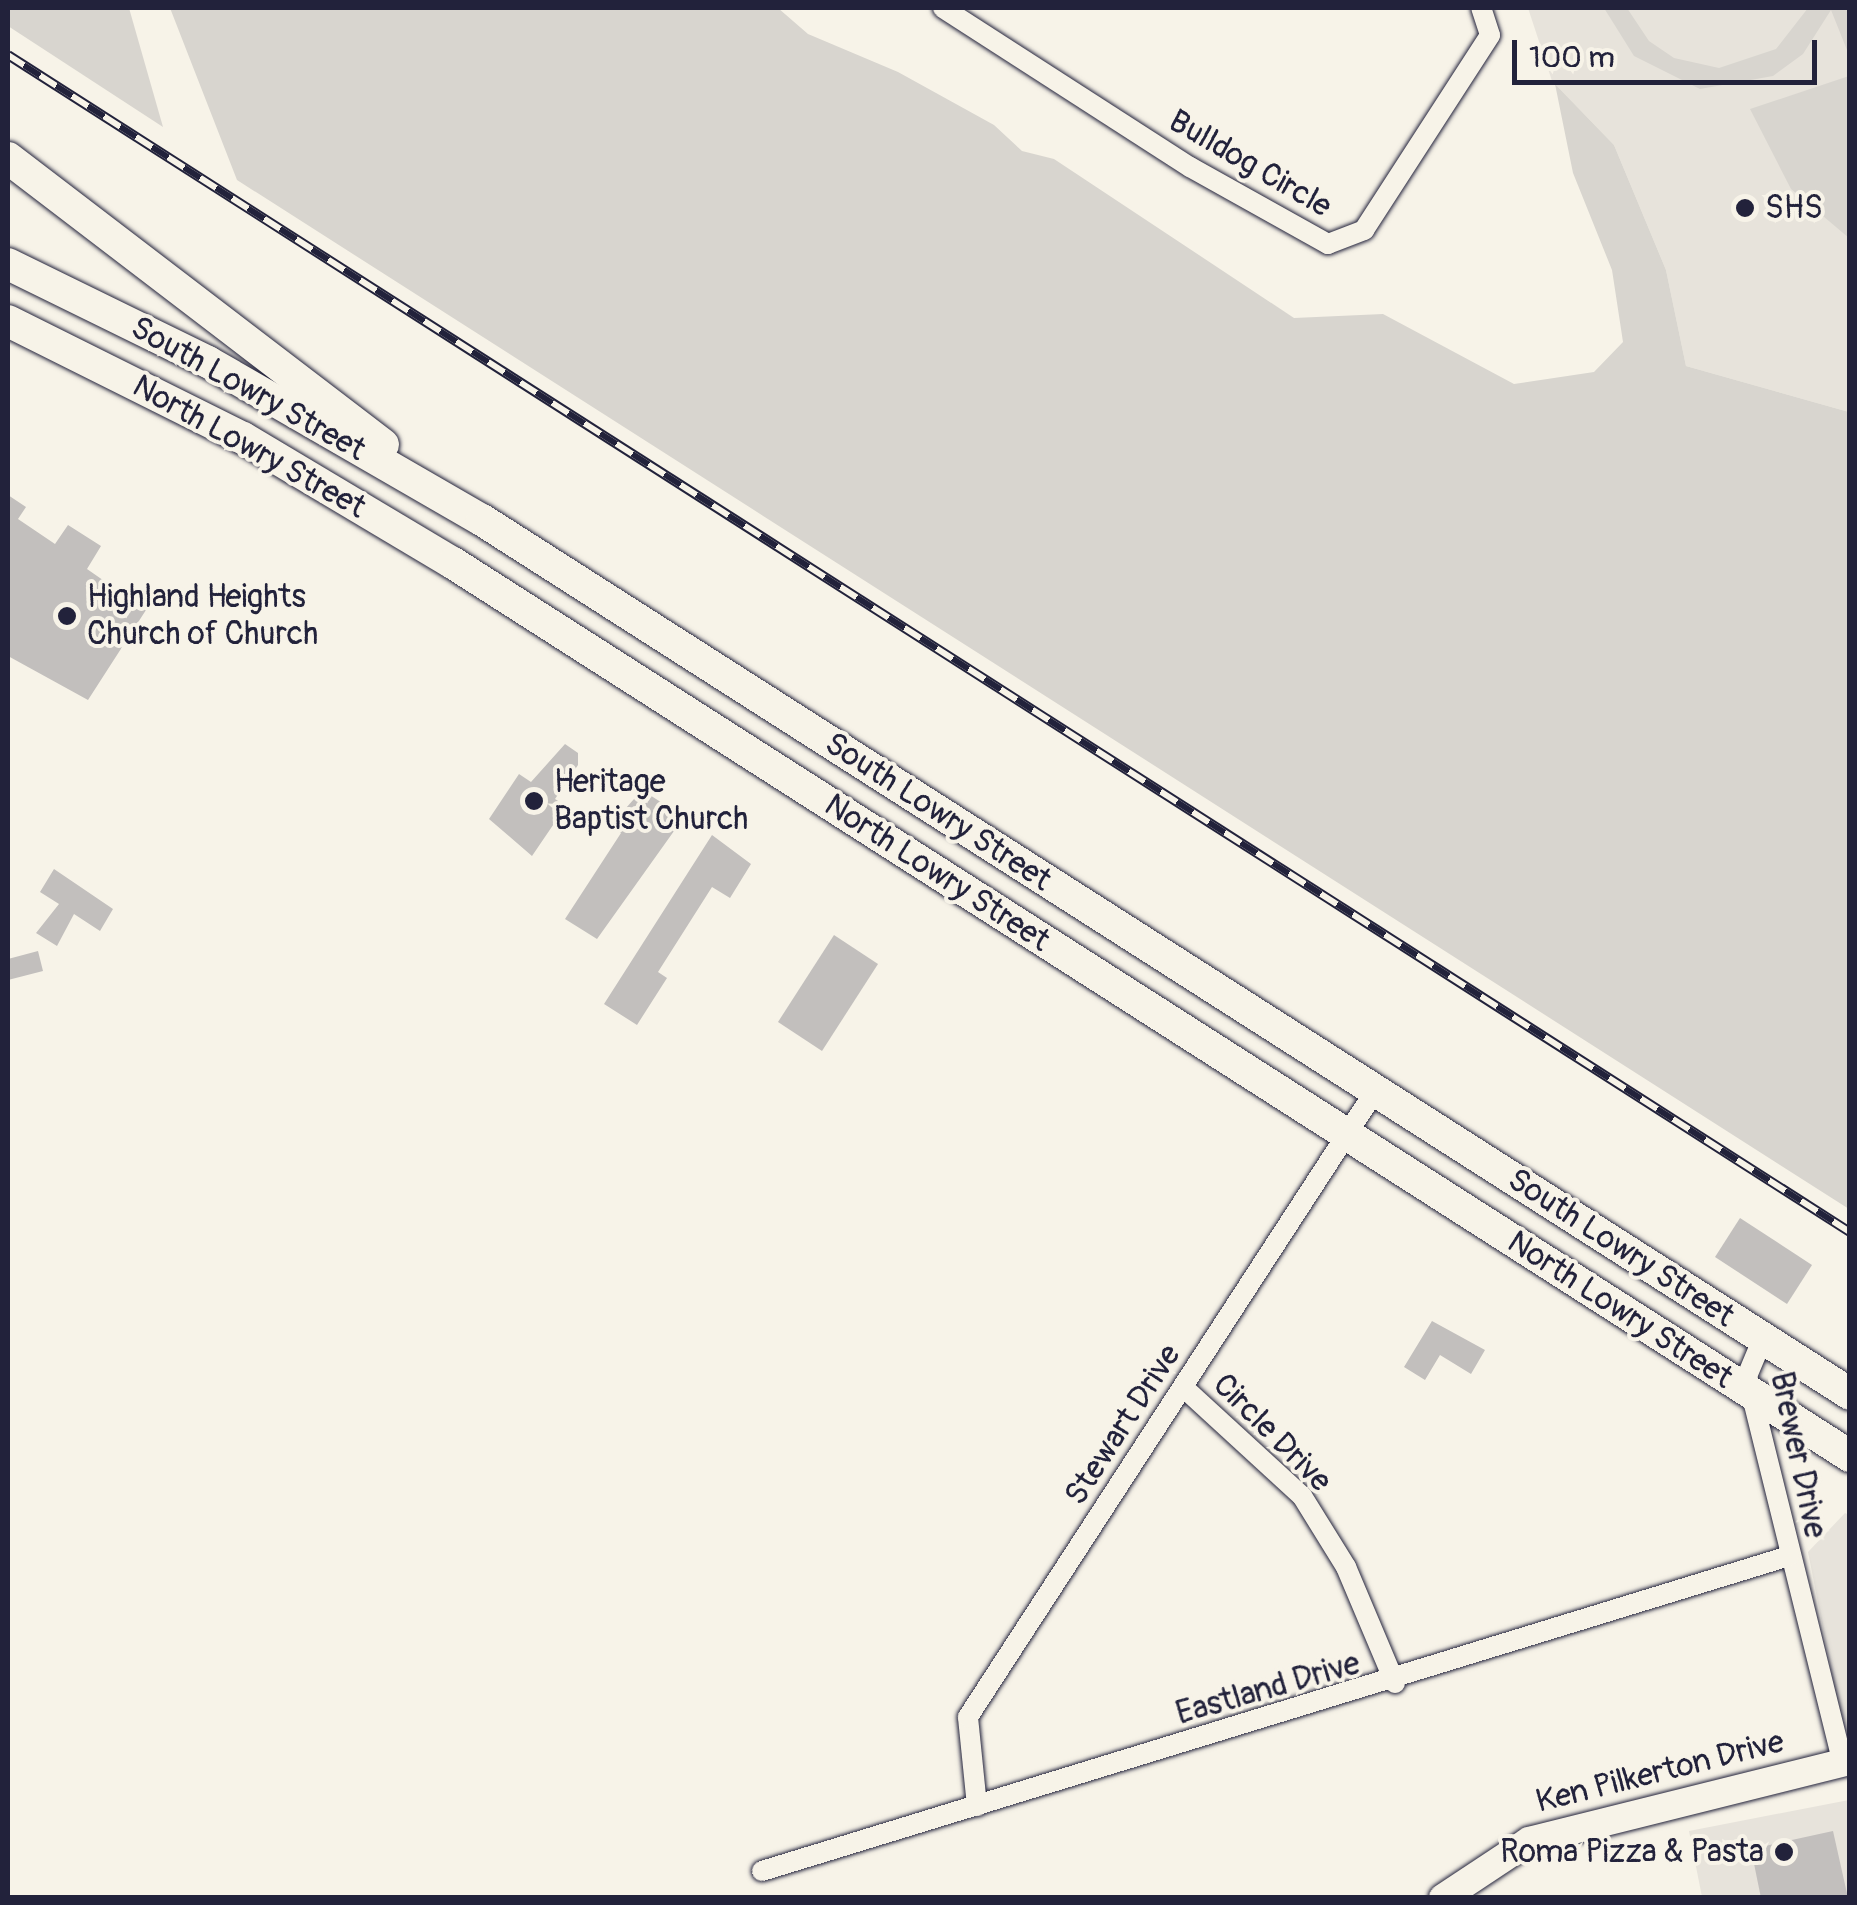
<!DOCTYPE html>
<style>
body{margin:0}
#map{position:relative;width:1857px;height:1905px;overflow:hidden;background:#f7f3e8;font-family:Pangolin,sans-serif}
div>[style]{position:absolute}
.built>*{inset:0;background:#e7e3db}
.green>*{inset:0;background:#d8d5cf}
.building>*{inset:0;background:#c2bfbd}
.roads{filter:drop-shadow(0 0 2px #22223b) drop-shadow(0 0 2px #22223b)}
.street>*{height:20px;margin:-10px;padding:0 10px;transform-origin:10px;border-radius:10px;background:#f7f3e8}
.secondary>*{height:28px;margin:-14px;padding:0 14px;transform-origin:14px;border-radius:14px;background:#f7f3e8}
.primary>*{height:32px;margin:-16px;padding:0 16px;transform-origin:16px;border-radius:16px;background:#f7f3e8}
.rail>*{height:10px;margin-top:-5px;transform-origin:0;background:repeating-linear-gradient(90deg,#f7f3e8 0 19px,#22223b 0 38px);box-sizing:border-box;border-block:2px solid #22223b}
.dots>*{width:28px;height:28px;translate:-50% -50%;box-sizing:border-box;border:5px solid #f7f3e8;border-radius:50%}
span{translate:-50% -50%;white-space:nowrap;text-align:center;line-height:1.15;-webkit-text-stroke:8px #f7f3e8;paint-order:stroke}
.street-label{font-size:32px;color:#22223b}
.poi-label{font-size:32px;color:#22223b}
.left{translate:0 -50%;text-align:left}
.right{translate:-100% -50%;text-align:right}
.frame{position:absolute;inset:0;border:10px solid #22223b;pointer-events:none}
.scale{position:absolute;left:1512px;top:40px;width:305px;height:45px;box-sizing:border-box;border:5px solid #22223b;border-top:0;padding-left:12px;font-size:30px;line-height:35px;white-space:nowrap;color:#22223b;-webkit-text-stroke:8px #f7f3e8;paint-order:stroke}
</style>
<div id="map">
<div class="built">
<div style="clip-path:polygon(1528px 8px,1849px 8px,1849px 412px,1686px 366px,1666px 270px,1614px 145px,1552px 81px)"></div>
<div style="clip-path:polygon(1845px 1513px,1849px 1515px,1849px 1761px,1808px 1552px)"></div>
<div style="clip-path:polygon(1849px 1800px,1849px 1897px,1702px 1897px,1689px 1831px)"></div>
</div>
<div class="green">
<div style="clip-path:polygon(8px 8px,129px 8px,163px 127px,8px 26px)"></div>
<div style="clip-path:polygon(170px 8px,778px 8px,808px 34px,898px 72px,994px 125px,1022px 151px,1054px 159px,1294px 318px,1383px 314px,1514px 384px,1594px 372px,1623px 342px,1612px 270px,1573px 173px,1555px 84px,1614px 145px,1666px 270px,1686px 366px,1849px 412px,1849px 1209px,237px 180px)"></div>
<div style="clip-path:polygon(1604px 8px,1627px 8px,1649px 41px,1674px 58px,1719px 68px,1776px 49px,1808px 8px,1849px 8px,1849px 55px,1831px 10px,1803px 54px,1773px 76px,1700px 89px,1634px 56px)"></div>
<div style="clip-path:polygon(1849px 76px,1850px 76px,1849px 238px,1791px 189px,1750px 109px)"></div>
</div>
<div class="building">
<div style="clip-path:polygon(8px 495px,26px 507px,18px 519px,55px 544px,68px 525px,101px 546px,87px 569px,146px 610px,88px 700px,8px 656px)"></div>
<div style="clip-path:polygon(565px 744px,578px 753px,578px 765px,555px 799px,566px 806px,532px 856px,489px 819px,519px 774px,531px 782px)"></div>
<div style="clip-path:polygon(642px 790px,684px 817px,597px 939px,565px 919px,621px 833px,610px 826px)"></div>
<div style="clip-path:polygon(712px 835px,751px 864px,730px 898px,712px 887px,658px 972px,667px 978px,637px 1025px,604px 1004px)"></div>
<div style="clip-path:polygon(54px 869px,113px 909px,100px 931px,74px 914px,57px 946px,36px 933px,59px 904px,40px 892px)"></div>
<div style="clip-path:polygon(834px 935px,878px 964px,822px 1051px,778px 1022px)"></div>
<div style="clip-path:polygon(38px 951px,43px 971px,8px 980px,8px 959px)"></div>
<div style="clip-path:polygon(1740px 1218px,1812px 1265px,1787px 1304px,1715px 1257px)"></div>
<div style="clip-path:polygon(1432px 1321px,1485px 1350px,1471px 1374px,1440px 1355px,1425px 1380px,1404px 1367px)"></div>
<div style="clip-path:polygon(1833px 1831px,1848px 1898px,1761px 1898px,1751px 1849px)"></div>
</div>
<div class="roads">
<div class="street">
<div style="left:943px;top:8px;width:294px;rotate:32.8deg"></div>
<div style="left:1190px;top:167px;width:158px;rotate:29.2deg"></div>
<div style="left:1328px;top:244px;width:39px;rotate:-21deg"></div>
<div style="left:1364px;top:230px;width:232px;rotate:-57.1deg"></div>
<div style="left:1490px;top:35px;width:28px;rotate:-108deg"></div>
<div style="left:1763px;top:1338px;width:41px;rotate:112.8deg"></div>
<div style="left:1747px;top:1376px;width:399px;rotate:76.1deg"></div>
<div style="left:1184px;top:1388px;width:160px;rotate:42.5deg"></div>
<div style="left:1302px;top:1496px;width:84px;rotate:58.2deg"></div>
<div style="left:1346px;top:1567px;width:126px;rotate:67.1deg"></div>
<div style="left:977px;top:1806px;width:89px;rotate:-95.8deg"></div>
<div style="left:968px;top:1717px;width:747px;rotate:-56.97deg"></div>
<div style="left:762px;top:1871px;width:1074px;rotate:-17.05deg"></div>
</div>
<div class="secondary">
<div style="left:1443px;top:1898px;width:103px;rotate:-33.5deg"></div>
<div style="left:1529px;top:1841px;width:331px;rotate:-14deg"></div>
</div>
<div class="primary">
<div style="left:8px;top:158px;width:472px;rotate:37.4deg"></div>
<div style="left:8px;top:264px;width:223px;rotate:26.1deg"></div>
<div style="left:208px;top:362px;width:316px;rotate:30deg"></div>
<div style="left:482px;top:520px;width:1623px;rotate:32.57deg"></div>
<div style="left:8px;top:321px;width:263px;rotate:26.5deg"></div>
<div style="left:243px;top:438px;width:244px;rotate:30.8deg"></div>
<div style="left:453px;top:563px;width:1658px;rotate:32.59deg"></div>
</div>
</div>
<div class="rail">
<div style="left:8px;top:55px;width:2186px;rotate:32.58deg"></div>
</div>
<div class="dots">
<div style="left:1745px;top:208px;background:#22223b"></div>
<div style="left:67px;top:616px;background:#22223b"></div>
<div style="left:534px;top:801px;background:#22223b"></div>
<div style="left:1784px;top:1852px;background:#22223b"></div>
</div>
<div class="street-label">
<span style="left:1250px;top:164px;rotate:30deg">Bulldog Circle</span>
<span style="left:248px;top:389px;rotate:29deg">South Lowry Street</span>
<span style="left:249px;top:447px;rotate:29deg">North Lowry Street</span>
<span style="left:938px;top:812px;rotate:33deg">South Lowry Street</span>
<span style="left:937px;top:873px;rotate:33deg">North Lowry Street</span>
<span style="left:1621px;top:1248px;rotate:33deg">South Lowry Street</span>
<span style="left:1620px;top:1310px;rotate:33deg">North Lowry Street</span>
<span style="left:1123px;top:1425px;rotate:-57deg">Stewart Drive</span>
<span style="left:1272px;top:1433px;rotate:45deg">Circle Drive</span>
<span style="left:1798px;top:1455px;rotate:78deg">Brewer Drive</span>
<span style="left:1268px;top:1689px;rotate:-16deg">Eastland Drive</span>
<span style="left:1660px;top:1772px;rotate:-14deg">Ken Pilkerton Drive</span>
</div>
<div class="poi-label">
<span class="left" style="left:1765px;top:208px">SHS</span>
<span class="left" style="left:87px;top:616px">Highland Heights<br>Church of Church</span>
<span class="left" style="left:554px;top:801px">Heritage<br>Baptist Church</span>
<span class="right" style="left:1764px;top:1852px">Roma Pizza &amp; Pasta</span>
</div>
<div class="frame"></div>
<div class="scale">100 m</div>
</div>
